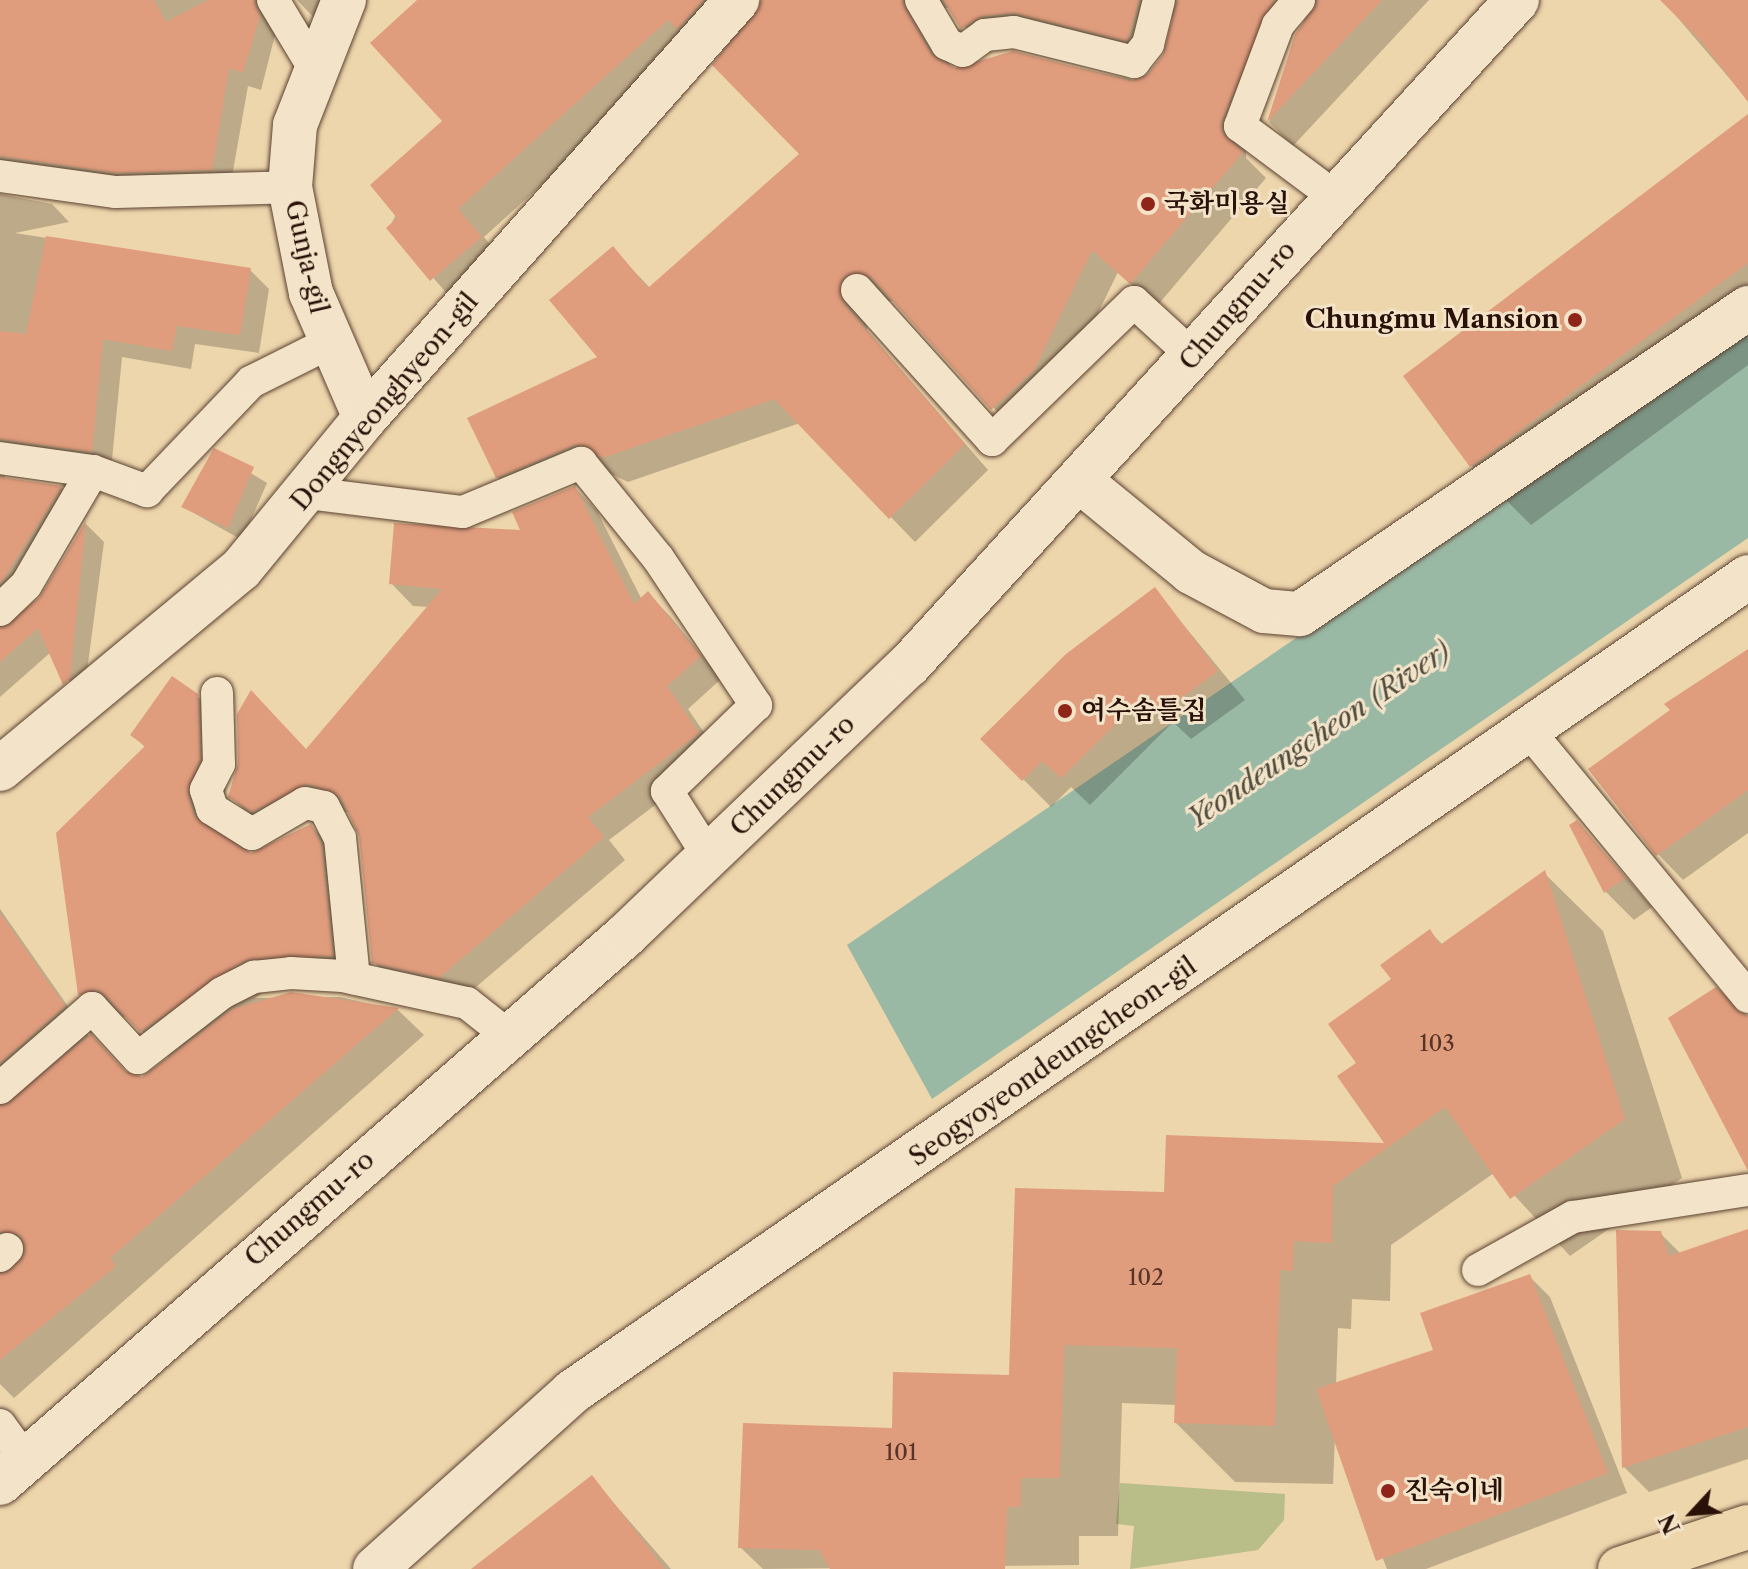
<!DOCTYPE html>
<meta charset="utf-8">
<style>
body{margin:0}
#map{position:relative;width:1748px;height:1569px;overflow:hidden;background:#edd5ac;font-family:"Libre Caslon Text","Noto Serif KR",serif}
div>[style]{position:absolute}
.green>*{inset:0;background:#b9bd88}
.water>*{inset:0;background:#9ab9a5}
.shadow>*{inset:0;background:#0003}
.building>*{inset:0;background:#e09d7e}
.roads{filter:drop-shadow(0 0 2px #5b4231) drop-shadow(0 0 2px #5b4231)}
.lane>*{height:32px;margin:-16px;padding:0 16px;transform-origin:16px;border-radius:16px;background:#f3e4c9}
.street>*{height:44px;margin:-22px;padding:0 22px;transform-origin:22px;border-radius:22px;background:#f3e4c9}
.secondary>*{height:44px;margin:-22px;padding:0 22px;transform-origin:22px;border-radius:22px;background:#f3e4c9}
.primary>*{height:44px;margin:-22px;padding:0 22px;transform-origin:22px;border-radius:22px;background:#edd5ac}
.dots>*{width:22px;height:22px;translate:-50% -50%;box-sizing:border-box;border:4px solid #f3e4c9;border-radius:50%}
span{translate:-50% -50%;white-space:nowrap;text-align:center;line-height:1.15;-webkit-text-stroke:6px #f3e4c9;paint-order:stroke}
.number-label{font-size:22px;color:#583426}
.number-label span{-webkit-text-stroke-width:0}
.poi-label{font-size:26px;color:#2a1108;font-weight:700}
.left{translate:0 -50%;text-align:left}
.right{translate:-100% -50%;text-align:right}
.street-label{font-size:26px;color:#2a1108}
.water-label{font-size:28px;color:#514c3f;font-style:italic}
.north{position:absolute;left:1652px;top:1473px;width:80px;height:80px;-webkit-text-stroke:6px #f3e4c9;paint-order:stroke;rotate:244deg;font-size:22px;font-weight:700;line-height:32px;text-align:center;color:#2a1108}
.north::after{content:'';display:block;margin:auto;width:28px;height:36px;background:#2a1108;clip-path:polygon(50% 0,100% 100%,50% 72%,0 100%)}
</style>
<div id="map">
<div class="green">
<div style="clip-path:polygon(1120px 1483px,1285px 1494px,1284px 1520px,1258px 1550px,1130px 1569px,1134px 1526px,1116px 1524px)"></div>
</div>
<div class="water">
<div style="clip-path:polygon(1748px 329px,1748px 538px,932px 1099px,847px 945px)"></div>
</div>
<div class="shadow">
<div style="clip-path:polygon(0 0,284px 0,261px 90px,248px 86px,230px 188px,0 192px)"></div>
<div style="clip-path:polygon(297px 0,330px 0,319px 23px)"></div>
<div style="clip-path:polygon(423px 0,711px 0,727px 17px,484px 237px,508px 266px,459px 307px,389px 228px,445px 121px)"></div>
<div style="clip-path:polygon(evenodd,794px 0,1429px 0,1293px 146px,1269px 122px,1305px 18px,1285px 43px,1246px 145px,1246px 158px,1266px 178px,1156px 307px,1118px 272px,1058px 395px,1017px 433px,895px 301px,868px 301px,867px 330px,988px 470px,915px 542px,800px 423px,628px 482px,601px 469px,522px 502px,497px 477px,600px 357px,613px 249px,651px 289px,801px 154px,794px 0,935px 8px,949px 8px,987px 53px,1008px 40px,1151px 64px,1176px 9px,1168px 50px,1142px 82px,1013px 53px,955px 71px,928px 35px,935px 8px)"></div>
<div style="clip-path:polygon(1667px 0,1748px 0,1748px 100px,1665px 3px)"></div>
<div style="clip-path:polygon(1748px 117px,1748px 365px,1531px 525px,1472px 466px,1405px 377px)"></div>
<div style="clip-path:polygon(0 194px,52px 204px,69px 222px,15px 233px,250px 270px,269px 289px,259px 353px,195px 344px,191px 369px,122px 357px,111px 470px,3px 466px,5px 478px,61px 488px,80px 506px,1px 629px,41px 600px,86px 524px,104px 542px,83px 702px,51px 652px,0 697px)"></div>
<div style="clip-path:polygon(215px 451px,267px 483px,242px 540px,183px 507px)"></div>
<div style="clip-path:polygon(575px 488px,597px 511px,642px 600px,648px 594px,670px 616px,721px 679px,688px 709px,720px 756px,609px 840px,625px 860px,462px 999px,396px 984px,374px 962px,361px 835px,351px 814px,331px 806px,253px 818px,230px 796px,307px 751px,429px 607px,413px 606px,391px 583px,523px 532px)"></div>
<div style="clip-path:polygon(1155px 590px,1245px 700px,1191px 739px,1173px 722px,1090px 805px,1071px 787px,1051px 807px,983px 739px)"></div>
<div style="clip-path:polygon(1748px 651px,1748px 833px,1683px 880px,1658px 854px,1673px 711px)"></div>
<div style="clip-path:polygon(197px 696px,224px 723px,226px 787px,217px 833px,251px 855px,311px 826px,337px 853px,358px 982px,273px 986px,255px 998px,340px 997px,398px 1010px,424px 1035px,14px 1398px,0 1384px,0 909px,88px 1035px,127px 1074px,141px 1079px,170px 1059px,127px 1016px,106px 1021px,80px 994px,146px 748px,132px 735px)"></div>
<div style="clip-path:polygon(1577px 822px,1652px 907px,1634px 920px,1606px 892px,1572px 826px)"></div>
<div style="clip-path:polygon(1544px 873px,1603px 931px,1682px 1178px,1570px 1256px,1494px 1173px,1391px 1245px,1390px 1301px,1352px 1299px,1351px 1329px,1338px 1328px,1336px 1384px,1435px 1351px,1530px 1277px,1550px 1297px,1627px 1493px,1426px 1569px,1387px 1569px,1335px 1436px,1333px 1484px,1235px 1482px,1176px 1423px,1177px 1405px,1122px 1403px,1118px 1536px,1079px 1536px,1079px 1565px,763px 1569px,740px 1547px,893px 1430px,1011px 1377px,1166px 1194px,1388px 1145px,1358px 1064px,1394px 980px,1430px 932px,1443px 945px)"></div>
<div style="clip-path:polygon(1660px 1233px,1681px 1254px,1748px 1235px,1748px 1459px,1649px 1492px,1624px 1467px)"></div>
<div style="clip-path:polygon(592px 1478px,671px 1569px,474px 1569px)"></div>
</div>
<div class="building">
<div style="clip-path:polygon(0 0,154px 0,166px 22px,208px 0,254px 0,260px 16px,243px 73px,229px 68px,212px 170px,117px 173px,0 156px)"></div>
<div style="clip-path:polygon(417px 0,704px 0,677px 29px,668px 20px,458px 209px,482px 237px,430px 281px,386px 228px,397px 218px,370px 185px,442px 121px,370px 43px)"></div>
<div style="clip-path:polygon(761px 0,902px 0,931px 54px,955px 68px,1013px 51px,1130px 81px,1148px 74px,1163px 55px,1177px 0,1274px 0,1222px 120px,1222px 132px,1243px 152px,1130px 284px,1092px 250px,1034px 370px,991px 410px,871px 277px,844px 276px,843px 303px,965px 444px,889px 519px,774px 399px,602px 458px,575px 445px,496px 478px,467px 418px,597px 357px,549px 300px,613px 246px,648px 288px,799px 154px,712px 65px)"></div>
<div style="clip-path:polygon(943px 0,1139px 0,1127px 41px,1013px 13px,982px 16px,961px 29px)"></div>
<div style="clip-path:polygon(1318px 0,1382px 0,1267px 122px,1295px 35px)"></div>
<div style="clip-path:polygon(1660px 0,1748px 0,1748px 102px,1701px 41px)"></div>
<div style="clip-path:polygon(1748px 114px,1748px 263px,1470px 467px,1403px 376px)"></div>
<div style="clip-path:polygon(46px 236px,251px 268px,240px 335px,177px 326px,172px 351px,103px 339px,92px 452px,0 439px,0 331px,26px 334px)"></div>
<div style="clip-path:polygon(214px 448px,254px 467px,228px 528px,181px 507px)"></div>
<div style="clip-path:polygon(0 477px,62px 486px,0 584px)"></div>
<div style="clip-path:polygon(575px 486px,634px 604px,648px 591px,701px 656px,667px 686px,699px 733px,588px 817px,604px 837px,439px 978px,372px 963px,359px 836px,341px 798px,308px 784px,252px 812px,228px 797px,238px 763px,237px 714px,251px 690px,306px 749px,442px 589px,389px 584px,394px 523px,520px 530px,512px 512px)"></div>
<div style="clip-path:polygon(86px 521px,70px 678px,63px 685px,38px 628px,0 662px,0 628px,39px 598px)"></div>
<div style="clip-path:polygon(1155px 587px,1218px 671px,1161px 713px,1147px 693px,1061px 778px,1042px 761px,1022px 781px,980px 739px,1066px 654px)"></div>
<div style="clip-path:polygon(1748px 649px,1748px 790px,1656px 856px,1588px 769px,1670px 710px,1664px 704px)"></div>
<div style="clip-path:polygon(172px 676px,198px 694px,200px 760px,188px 795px,194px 816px,251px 853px,311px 824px,321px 844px,333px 956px,246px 960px,140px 1032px,99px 990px,78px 995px,56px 833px,145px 746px,130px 735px)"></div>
<div style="clip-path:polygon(1577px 820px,1625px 878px,1604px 893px,1569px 825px)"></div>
<div style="clip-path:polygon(1545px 870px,1625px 1119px,1510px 1199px,1445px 1107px,1333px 1186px,1332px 1243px,1294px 1241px,1293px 1271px,1280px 1270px,1275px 1426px,1174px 1423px,1177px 1348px,1064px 1345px,1060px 1478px,1021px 1478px,1021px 1507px,1007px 1507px,1005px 1569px,830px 1569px,819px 1550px,738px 1548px,743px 1423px,892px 1428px,893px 1372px,1009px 1375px,1015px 1188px,1164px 1192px,1166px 1135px,1384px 1143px,1337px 1076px,1356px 1063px,1328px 1024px,1391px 979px,1380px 965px,1430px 929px,1440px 945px)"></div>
<div style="clip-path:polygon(0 913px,65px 1006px,0 1063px)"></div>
<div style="clip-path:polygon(1716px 987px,1748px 1016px,1748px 1171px,1668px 1018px)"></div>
<div style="clip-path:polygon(291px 992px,399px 1008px,110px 1258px,116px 1266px,0 1360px,0 1274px,25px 1253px,20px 1235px,0 1232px,0 1106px,91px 1034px,125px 1071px,142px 1077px,232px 1009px)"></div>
<div style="clip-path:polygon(1748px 1229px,1748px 1427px,1622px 1468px,1616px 1230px,1661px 1231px,1669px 1256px)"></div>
<div style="clip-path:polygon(1530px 1274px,1608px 1473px,1376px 1561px,1316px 1389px,1433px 1350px,1420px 1313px)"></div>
<div style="clip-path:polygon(592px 1475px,665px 1569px,471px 1569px)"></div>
</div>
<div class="roads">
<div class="lane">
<div style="left:273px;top:0;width:79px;rotate:58.9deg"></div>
<div style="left:921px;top:0;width:51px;rotate:59.4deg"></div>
<div style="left:947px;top:44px;width:17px;rotate:24deg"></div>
<div style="left:963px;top:51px;width:27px;rotate:-36deg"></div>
<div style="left:985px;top:35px;width:29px;rotate:-6deg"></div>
<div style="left:1014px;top:32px;width:124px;rotate:14deg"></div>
<div style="left:1134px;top:62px;width:23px;rotate:-52deg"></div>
<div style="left:1148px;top:44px;width:45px;rotate:-76deg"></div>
<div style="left:1299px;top:0;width:33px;rotate:130deg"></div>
<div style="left:1278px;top:25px;width:108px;rotate:110.6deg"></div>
<div style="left:1240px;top:126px;width:117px;rotate:36.7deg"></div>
<div style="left:0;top:176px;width:117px;rotate:7.9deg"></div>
<div style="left:116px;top:192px;width:174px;rotate:-1.6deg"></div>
<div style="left:857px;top:290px;width:202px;rotate:48deg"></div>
<div style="left:992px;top:440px;width:198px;rotate:-44.2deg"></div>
<div style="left:1134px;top:302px;width:81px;rotate:42.5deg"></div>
<div style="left:0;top:458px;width:94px;rotate:8deg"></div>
<div style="left:308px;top:493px;width:156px;rotate:7deg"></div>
<div style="left:463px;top:512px;width:128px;rotate:-22.6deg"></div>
<div style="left:581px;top:463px;width:122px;rotate:51deg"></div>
<div style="left:658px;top:558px;width:177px;rotate:56.3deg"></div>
<div style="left:756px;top:705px;width:124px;rotate:136deg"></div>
<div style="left:667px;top:791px;width:78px;rotate:57.5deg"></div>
<div style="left:0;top:610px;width:36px;rotate:-44deg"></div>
<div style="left:26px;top:585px;width:132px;rotate:-59.6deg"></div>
<div style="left:93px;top:471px;width:58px;rotate:20.3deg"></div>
<div style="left:147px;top:491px;width:151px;rotate:-46.3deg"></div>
<div style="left:251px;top:382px;width:87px;rotate:-26.6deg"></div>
<div style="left:217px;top:693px;width:71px;rotate:88.4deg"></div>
<div style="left:219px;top:764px;width:29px;rotate:117deg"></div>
<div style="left:206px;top:790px;width:20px;rotate:72deg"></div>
<div style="left:212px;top:809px;width:47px;rotate:32deg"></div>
<div style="left:252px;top:834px;width:61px;rotate:-30.3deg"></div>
<div style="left:305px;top:803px;width:19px;rotate:12deg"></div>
<div style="left:324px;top:807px;width:35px;rotate:63deg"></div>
<div style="left:340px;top:838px;width:141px;rotate:84.3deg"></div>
<div style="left:1528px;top:730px;width:346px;rotate:50.5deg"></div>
<div style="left:0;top:1088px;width:122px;rotate:-41deg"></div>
<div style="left:92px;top:1008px;width:68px;rotate:47.4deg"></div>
<div style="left:138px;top:1058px;width:106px;rotate:-37.7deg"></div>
<div style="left:222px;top:993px;width:36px;rotate:-27deg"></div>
<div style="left:254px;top:977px;width:37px;rotate:-6deg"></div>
<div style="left:291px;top:973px;width:52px;rotate:3.3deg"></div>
<div style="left:343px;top:976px;width:127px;rotate:12.3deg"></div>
<div style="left:467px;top:1003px;width:53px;rotate:38.2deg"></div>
<div style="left:0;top:1256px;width:10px;rotate:-45deg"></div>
<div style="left:1478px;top:1270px;width:109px;rotate:-29.2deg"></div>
<div style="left:1573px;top:1217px;width:177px;rotate:-8.8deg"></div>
<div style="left:0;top:1425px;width:44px;rotate:54.2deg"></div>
</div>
<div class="street">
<div style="left:344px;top:0;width:134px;rotate:111.4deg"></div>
<div style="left:295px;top:125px;width:62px;rotate:94.6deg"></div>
<div style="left:290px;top:187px;width:108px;rotate:78.8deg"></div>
<div style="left:311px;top:293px;width:136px;rotate:66.6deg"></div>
<div style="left:1080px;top:481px;width:144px;rotate:39.3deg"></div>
<div style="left:1191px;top:572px;width:83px;rotate:28.1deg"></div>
<div style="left:1264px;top:611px;width:36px;rotate:5deg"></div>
<div style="left:1300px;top:614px;width:543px;rotate:-34.33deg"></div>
<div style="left:0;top:769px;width:313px;rotate:-39.7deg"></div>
<div style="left:241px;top:569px;width:195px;rotate:-50.6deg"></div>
<div style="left:365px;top:418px;width:560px;rotate:-48.33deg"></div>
<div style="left:375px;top:1569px;width:265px;rotate:-41.9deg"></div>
<div style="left:572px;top:1392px;width:1431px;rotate:-34.72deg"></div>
</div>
<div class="secondary">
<div style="left:0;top:1483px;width:832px;rotate:-41.2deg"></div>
<div style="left:626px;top:935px;width:391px;rotate:-43.7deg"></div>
<div style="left:909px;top:665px;width:901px;rotate:-47.56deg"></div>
</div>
<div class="primary">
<div style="left:1620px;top:1569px;width:135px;rotate:-18.2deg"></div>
</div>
</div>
<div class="dots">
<div style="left:1148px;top:204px;background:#8f2418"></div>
<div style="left:1575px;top:320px;background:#8f2418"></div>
<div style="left:1065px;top:711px;background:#8f2418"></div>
<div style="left:1388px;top:1491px;background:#8f2418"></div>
</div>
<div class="number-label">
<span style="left:1437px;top:1044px">103</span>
<span style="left:1146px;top:1278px">102</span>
<span style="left:901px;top:1453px">101</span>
</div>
<div class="poi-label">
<span class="left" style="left:1164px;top:204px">국화미용실</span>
<span class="right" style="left:1559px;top:320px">Chungmu Mansion</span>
<span class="left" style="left:1081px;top:711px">여수솜틀집</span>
<span class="left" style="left:1404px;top:1491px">진숙이네</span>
</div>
<div class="street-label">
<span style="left:306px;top:257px;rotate:77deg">Gunja-gil</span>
<span style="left:1238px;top:306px;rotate:-49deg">Chungmu-ro</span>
<span style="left:385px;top:402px;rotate:-50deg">Dongnyeonghyeon-gil</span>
<span style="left:793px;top:776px;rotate:-44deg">Chungmu-ro</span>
<span style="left:1053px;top:1062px;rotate:-35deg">Seogyoyeondeungcheon-gil</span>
<span style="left:310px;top:1209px;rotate:-41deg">Chungmu-ro</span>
</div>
<div class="water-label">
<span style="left:1319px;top:734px;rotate:-34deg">Yeondeungcheon (River)</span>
</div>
<div class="north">N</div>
</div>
